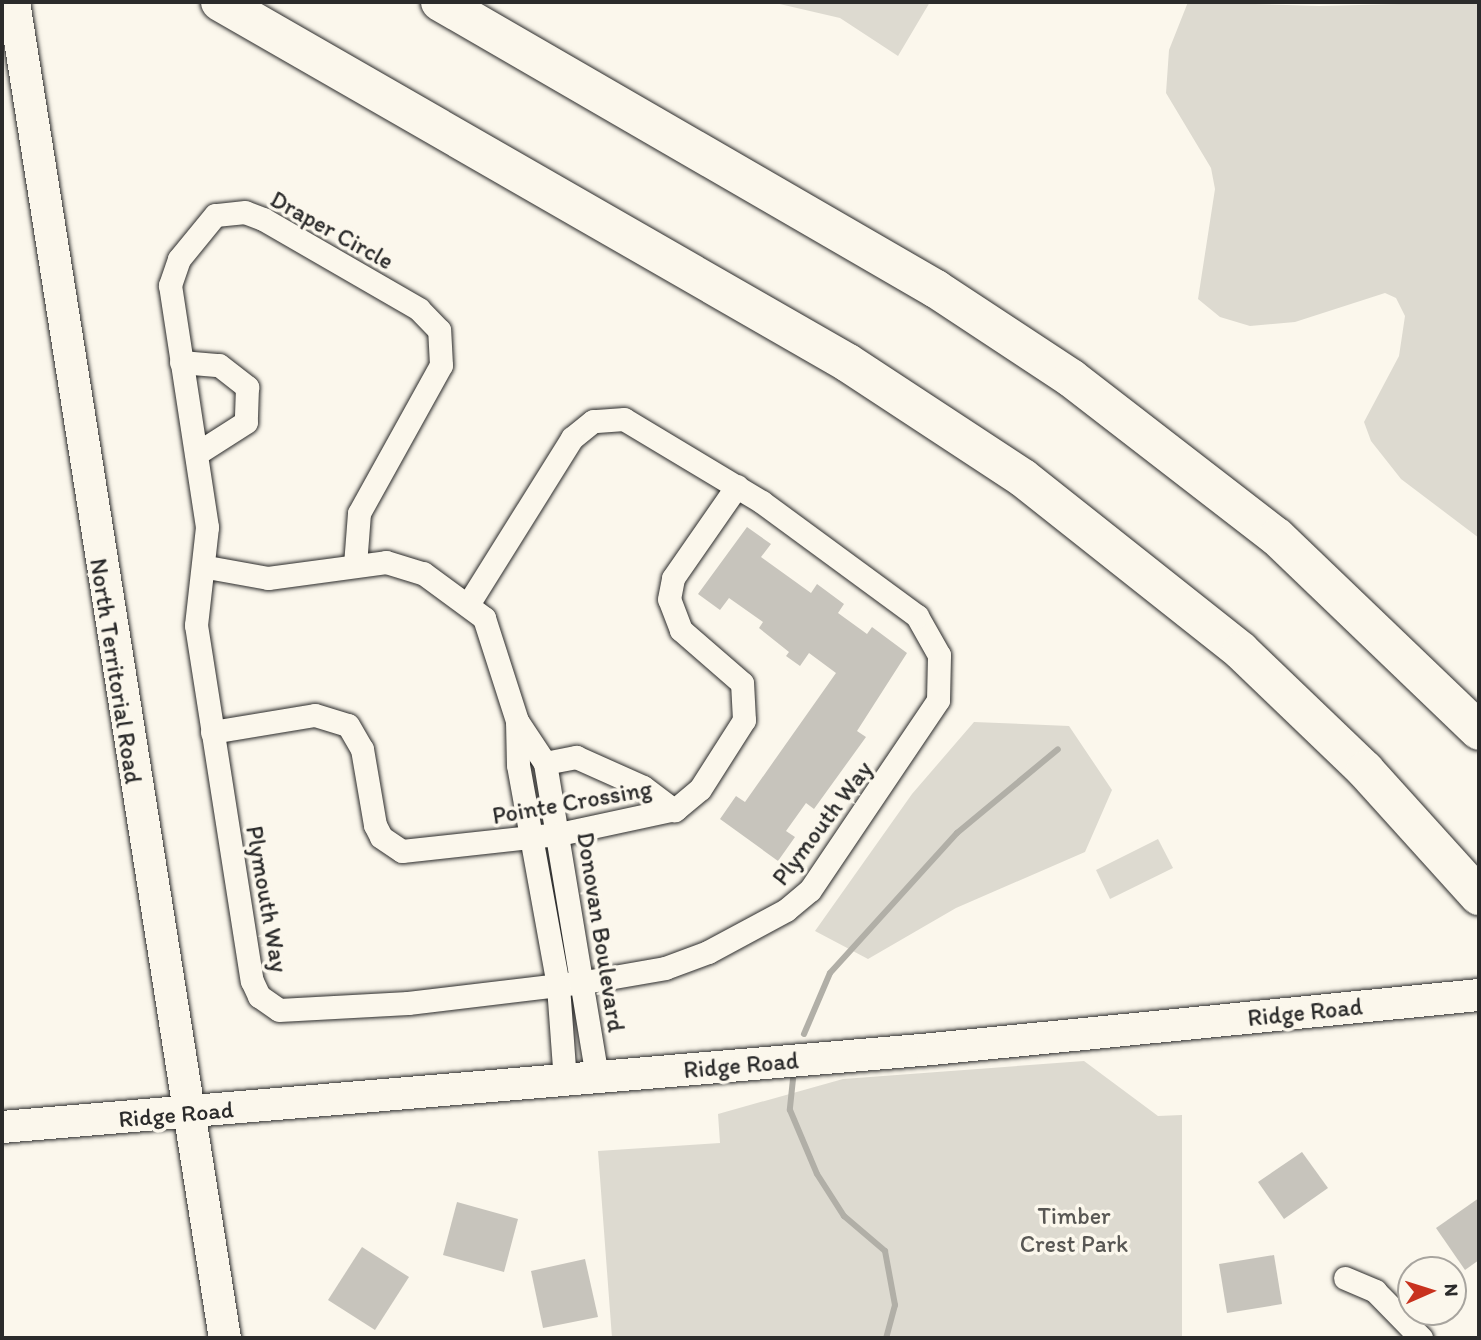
<!DOCTYPE html>
<style>
body{margin:0}
#map{position:relative;width:1481px;height:1340px;overflow:hidden;background:#fbf7ec;font-family:Itim,sans-serif}
div>[style]{position:absolute}
.green>*{inset:0;background:#dddad0}
.stream>*{height:6px;margin:-3px;padding:0 3px;transform-origin:3px;border-radius:3px;background:#b1afa7}
.building>*{inset:0;background:#c7c4bc}
.roads{filter:drop-shadow(0 0 2px #2b2b2b) drop-shadow(0 0 2px #2b2b2b)}
.street>*{height:23px;margin:-11.5px;padding:0 11.5px;transform-origin:11.5px;border-radius:11.5px;background:#fbf7ec}
.secondary>*{height:32px;margin:-16px;padding:0 16px;transform-origin:16px;border-radius:16px;background:#fbf7ec}
.highway>*{height:38px;margin:-19px;padding:0 19px;transform-origin:19px;border-radius:19px;background:#fbf7ec}
span{translate:-50% -50%;white-space:nowrap;text-align:center;line-height:1.15;-webkit-text-stroke:7px #fbf7ec;paint-order:stroke}
.street-label{font-size:24px;color:#2b2b2b}
.park-label{font-size:24px;color:#585754}
.frame{position:absolute;inset:0;border:4px solid #2b2b2b;pointer-events:none}
.north{position:absolute;left:1397px;top:1256px;width:70px;height:70px;box-sizing:border-box;background:#fbf7ec;border:2px solid #a8a59f;border-radius:50%;rotate:87deg;font-size:19px;font-weight:700;line-height:28px;text-align:center;color:#2b2b2b}
.north::after{content:'';display:block;margin:auto;width:24px;height:32px;background:#c8321e;clip-path:polygon(50% 0,100% 100%,50% 72%,0 100%)}
</style>
<div id="map">
<div class="green">
<div style="clip-path:polygon(771px 2px,930px 2px,898px 56px,840px 18px)"></div>
<div style="clip-path:polygon(1188px 2px,1319px 6px,1479px 2px,1479px 538px,1401px 479px,1371px 441px,1364px 422px,1399px 356px,1405px 316px,1396px 298px,1385px 293px,1295px 322px,1250px 326px,1220px 317px,1198px 299px,1215px 189px,1211px 168px,1166px 93px,1169px 50px)"></div>
<div style="clip-path:polygon(974px 722px,1069px 726px,1112px 790px,1085px 852px,956px 908px,868px 959px,815px 931px,912px 794px)"></div>
<div style="clip-path:polygon(1158px 839px,1173px 868px,1110px 899px,1096px 870px)"></div>
<div style="clip-path:polygon(1084px 1061px,1158px 1116px,1182px 1115px,1182px 1338px,612px 1338px,598px 1151px,720px 1143px,718px 1114px,843px 1079px)"></div>
</div>
<div class="stream">
<div style="left:804px;top:1034px;width:66px;rotate:-66.9deg"></div>
<div style="left:830px;top:973px;width:189px;rotate:-47.8deg"></div>
<div style="left:957px;top:833px;width:131px;rotate:-39.7deg"></div>
<div style="left:793px;top:1079px;width:31px;rotate:96deg"></div>
<div style="left:790px;top:1110px;width:69px;rotate:67.1deg"></div>
<div style="left:817px;top:1174px;width:50px;rotate:57.3deg"></div>
<div style="left:844px;top:1216px;width:54px;rotate:40.5deg"></div>
<div style="left:885px;top:1251px;width:55px;rotate:79.5deg"></div>
<div style="left:895px;top:1305px;width:34px;rotate:105deg"></div>
</div>
<div class="building">
<div style="clip-path:polygon(747px 527px,771px 544px,761px 557px,811px 593px,817px 584px,844px 604px,838px 613px,867px 634px,872px 627px,907px 653px,857px 731px,866px 737px,814px 809px,806px 803px,786px 831px,795px 837px,778px 861px,720px 819px,736px 796px,745px 802px,836px 673px,809px 653px,800px 666px,786px 656px,789px 652px,759px 628px,763px 622px,729px 598px,720px 610px,698px 594px)"></div>
<div style="clip-path:polygon(1302px 1152px,1328px 1188px,1284px 1219px,1258px 1182px)"></div>
<div style="clip-path:polygon(1479px 1198px,1479px 1260px,1465px 1270px,1436px 1228px)"></div>
<div style="clip-path:polygon(457px 1202px,518px 1219px,504px 1272px,443px 1255px)"></div>
<div style="clip-path:polygon(362px 1247px,409px 1277px,375px 1330px,328px 1300px)"></div>
<div style="clip-path:polygon(1274px 1255px,1282px 1304px,1227px 1313px,1219px 1264px)"></div>
<div style="clip-path:polygon(585px 1259px,598px 1317px,543px 1328px,531px 1271px)"></div>
</div>
<div class="roads">
<div class="street">
<div style="left:181px;top:362px;width:38px;rotate:5deg"></div>
<div style="left:219px;top:365px;width:36px;rotate:38deg"></div>
<div style="left:247px;top:387px;width:35px;rotate:92deg"></div>
<div style="left:246px;top:422px;width:59px;rotate:147.4deg"></div>
<div style="left:355px;top:565px;width:52px;rotate:-85.6deg"></div>
<div style="left:359px;top:513px;width:169px;rotate:-61deg"></div>
<div style="left:441px;top:365px;width:35px;rotate:-93deg"></div>
<div style="left:439px;top:330px;width:29px;rotate:-134deg"></div>
<div style="left:419px;top:309px;width:180px;rotate:-150deg"></div>
<div style="left:263px;top:219px;width:19px;rotate:-159deg"></div>
<div style="left:245px;top:212px;width:30px;rotate:174deg"></div>
<div style="left:215px;top:215px;width:57px;rotate:129.3deg"></div>
<div style="left:179px;top:259px;width:28px;rotate:109deg"></div>
<div style="left:170px;top:285px;width:245px;rotate:81.3deg"></div>
<div style="left:207px;top:527px;width:99px;rotate:96.4deg"></div>
<div style="left:196px;top:625px;width:360px;rotate:81.1deg"></div>
<div style="left:252px;top:981px;width:17px;rotate:65deg"></div>
<div style="left:259px;top:996px;width:24px;rotate:35deg"></div>
<div style="left:279px;top:1010px;width:129px;rotate:-3.1deg"></div>
<div style="left:408px;top:1003px;width:178px;rotate:-6.8deg"></div>
<div style="left:585px;top:982px;width:81px;rotate:-9.9deg"></div>
<div style="left:665px;top:968px;width:46px;rotate:-20.4deg"></div>
<div style="left:708px;top:952px;width:89px;rotate:-28.3deg"></div>
<div style="left:786px;top:910px;width:31px;rotate:-40deg"></div>
<div style="left:810px;top:890px;width:229px;rotate:-56deg"></div>
<div style="left:938px;top:700px;width:45px;rotate:-88.7deg"></div>
<div style="left:939px;top:655px;width:45px;rotate:-119.4deg"></div>
<div style="left:917px;top:616px;width:192px;rotate:-143.7deg"></div>
<div style="left:762px;top:502px;width:161px;rotate:-149deg"></div>
<div style="left:624px;top:419px;width:31px;rotate:176deg"></div>
<div style="left:593px;top:421px;width:27px;rotate:141deg"></div>
<div style="left:572px;top:438px;width:195px;rotate:122deg"></div>
<div style="left:207px;top:567px;width:62px;rotate:10.2deg"></div>
<div style="left:268px;top:578px;width:119px;rotate:-7.7deg"></div>
<div style="left:386px;top:562px;width:39px;rotate:17deg"></div>
<div style="left:423px;top:573px;width:76px;rotate:36.4deg"></div>
<div style="left:484px;top:618px;width:108px;rotate:72.2deg"></div>
<div style="left:517px;top:721px;width:44px;rotate:88.7deg"></div>
<div style="left:518px;top:765px;width:225px;rotate:79.7deg"></div>
<div style="left:558px;top:986px;width:95px;rotate:85.8deg"></div>
<div style="left:517px;top:721px;width:50px;rotate:56.3deg"></div>
<div style="left:545px;top:763px;width:318px;rotate:80.6deg"></div>
<div style="left:212px;top:732px;width:104px;rotate:-9.4deg"></div>
<div style="left:315px;top:715px;width:34px;rotate:17deg"></div>
<div style="left:348px;top:725px;width:28px;rotate:60deg"></div>
<div style="left:362px;top:749px;width:77px;rotate:80.3deg"></div>
<div style="left:375px;top:825px;width:13px;rotate:63deg"></div>
<div style="left:381px;top:837px;width:25px;rotate:34deg"></div>
<div style="left:402px;top:851px;width:158px;rotate:-6.2deg"></div>
<div style="left:559px;top:834px;width:120px;rotate:-12.1deg"></div>
<div style="left:676px;top:809px;width:31px;rotate:-40deg"></div>
<div style="left:700px;top:789px;width:82px;rotate:-57.5deg"></div>
<div style="left:744px;top:720px;width:37px;rotate:-93deg"></div>
<div style="left:742px;top:683px;width:81px;rotate:-139deg"></div>
<div style="left:681px;top:630px;width:33px;rotate:-111deg"></div>
<div style="left:669px;top:599px;width:21px;rotate:-79deg"></div>
<div style="left:673px;top:578px;width:112px;rotate:-55.2deg"></div>
<div style="left:545px;top:763px;width:32px;rotate:-11deg"></div>
<div style="left:576px;top:757px;width:73px;rotate:24.1deg"></div>
<div style="left:643px;top:787px;width:39px;rotate:37deg"></div>
<div style="left:1345px;top:1278px;width:33px;rotate:23deg"></div>
<div style="left:1375px;top:1291px;width:66px;rotate:45.6deg"></div>
</div>
<div class="secondary">
<div style="left:14px;top:2px;width:1353px;rotate:81.03deg"></div>
<div style="left:2px;top:1127px;width:933px;rotate:-4.79deg"></div>
<div style="left:932px;top:1049px;width:550px;rotate:-5.64deg"></div>
</div>
<div class="highway">
<div style="left:220px;top:2px;width:724px;rotate:29.89deg"></div>
<div style="left:848px;top:363px;width:209px;rotate:33.3deg"></div>
<div style="left:1023px;top:478px;width:278px;rotate:38.4deg"></div>
<div style="left:1241px;top:651px;width:172px;rotate:43.8deg"></div>
<div style="left:1365px;top:770px;width:170px;rotate:47.9deg"></div>
<div style="left:440px;top:2px;width:573px;rotate:30.05deg"></div>
<div style="left:936px;top:289px;width:162px;rotate:33.4deg"></div>
<div style="left:1071px;top:378px;width:260px;rotate:37.7deg"></div>
<div style="left:1277px;top:537px;width:280px;rotate:43.8deg"></div>
</div>
</div>
<div class="street-label">
<span style="left:332px;top:230px;rotate:29deg">Draper Circle</span>
<span style="left:116px;top:671px;rotate:81deg">North Territorial Road</span>
<span style="left:572px;top:802px;rotate:-10deg">Pointe Crossing</span>
<span style="left:822px;top:823px;rotate:-53deg">Plymouth Way</span>
<span style="left:267px;top:899px;rotate:80deg">Plymouth Way</span>
<span style="left:601px;top:932px;rotate:81deg">Donovan Boulevard</span>
<span style="left:1305px;top:1012px;rotate:-6deg">Ridge Road</span>
<span style="left:741px;top:1065px;rotate:-5deg">Ridge Road</span>
<span style="left:176px;top:1114px;rotate:-5deg">Ridge Road</span>
</div>
<div class="park-label">
<span style="left:1074px;top:1230px">Timber<br>Crest Park</span>
</div>
<div class="frame"></div>
<div class="north">N</div>
</div>
